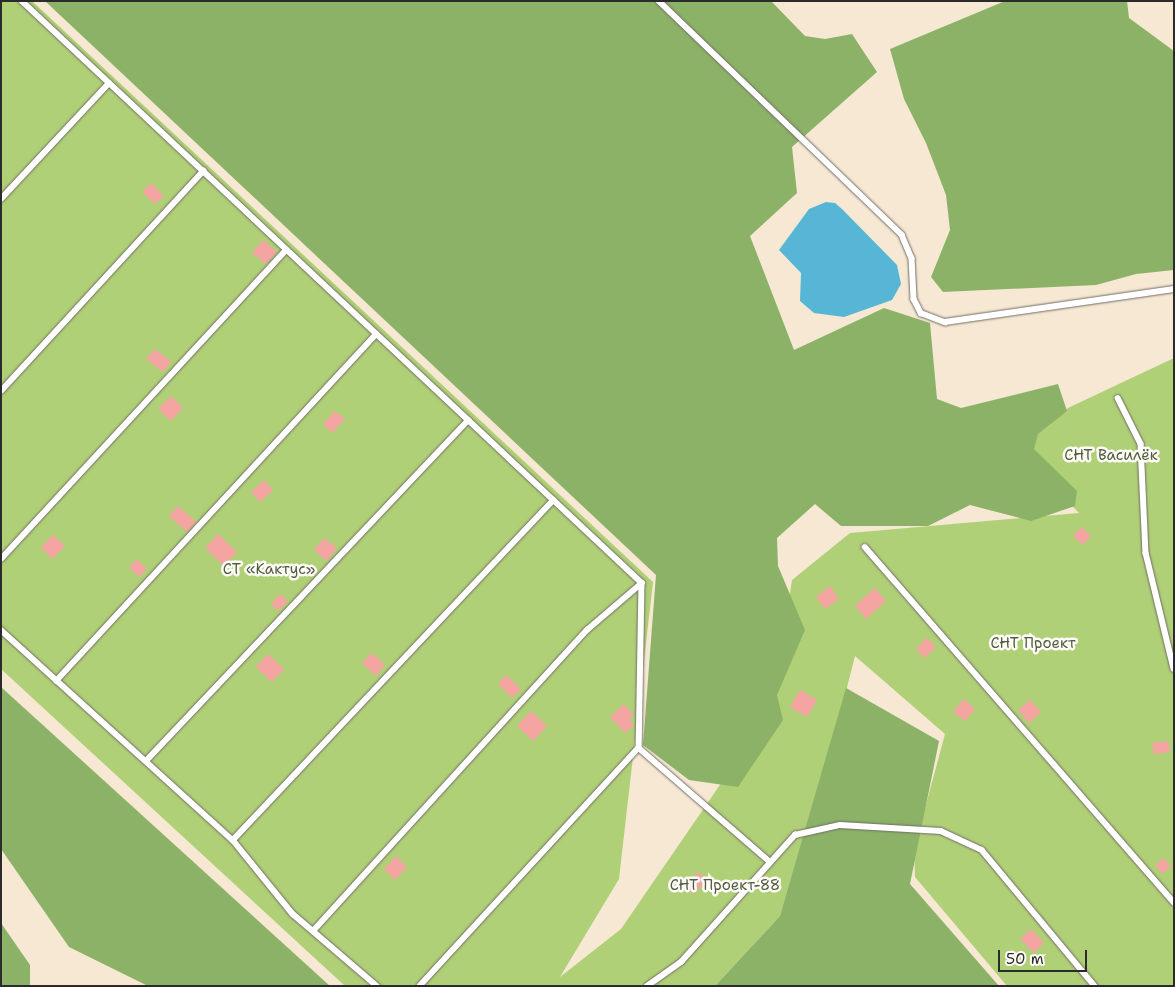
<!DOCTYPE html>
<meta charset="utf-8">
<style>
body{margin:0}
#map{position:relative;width:1175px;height:987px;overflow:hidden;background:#f6e8d3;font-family:"Shantell Sans",sans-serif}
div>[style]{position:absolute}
.green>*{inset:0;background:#b0d077}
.forest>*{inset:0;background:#8cb268}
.water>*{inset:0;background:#57b6d6}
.building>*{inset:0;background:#f4a4a1}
.roads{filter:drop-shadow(0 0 1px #726d66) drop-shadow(0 0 1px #726d66)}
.lane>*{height:5.5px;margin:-2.75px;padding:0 2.75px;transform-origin:2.75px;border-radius:2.75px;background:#fff}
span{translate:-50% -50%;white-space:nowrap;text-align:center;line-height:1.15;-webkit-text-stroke:5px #fdfcf7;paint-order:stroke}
.park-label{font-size:15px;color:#535d42}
.frame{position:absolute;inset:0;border:2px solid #2b2b2b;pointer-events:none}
.scale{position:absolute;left:998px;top:950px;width:89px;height:22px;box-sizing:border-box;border:2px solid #2b2b2b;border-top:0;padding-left:6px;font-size:15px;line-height:18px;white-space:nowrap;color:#2b2b2b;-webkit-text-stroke:4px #fdfcf7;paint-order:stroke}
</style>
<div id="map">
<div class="green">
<div style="clip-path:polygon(evenodd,1px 1px,32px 1px,653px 582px,619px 879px,560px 977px,621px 929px,772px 709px,792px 580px,850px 533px,1079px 513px,1009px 443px,1070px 407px,1174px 358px,1174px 986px,1007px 986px,915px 877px,914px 847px,804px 838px,780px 916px,715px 986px,345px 986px,1px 669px,1px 1px,855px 656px,945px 734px,921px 823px,814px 817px,855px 656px)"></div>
</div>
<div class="forest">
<div style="clip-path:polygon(45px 1px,771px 1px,805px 36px,825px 39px,852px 34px,877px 72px,792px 147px,797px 193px,750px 236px,794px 350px,884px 308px,930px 323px,937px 399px,961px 408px,1058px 384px,1067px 411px,1038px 434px,1034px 449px,1077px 491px,1075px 506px,1031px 521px,970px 505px,928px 526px,841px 526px,815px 504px,777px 538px,778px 566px,805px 630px,777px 695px,783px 720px,738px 787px,689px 780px,643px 745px,656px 575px)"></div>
<div style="clip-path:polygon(1005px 1px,1127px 1px,1129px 18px,1174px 51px,1174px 270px,1136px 274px,1096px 285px,943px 292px,931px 277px,950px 230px,946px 195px,926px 143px,904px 99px,890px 49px)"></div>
<div style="clip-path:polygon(1px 687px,330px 986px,148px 986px,69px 947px,1px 849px)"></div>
<div style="clip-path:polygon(846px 688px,939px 741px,910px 884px,999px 986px,715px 986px,780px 916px)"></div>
<div style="clip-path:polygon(1px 923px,30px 965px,30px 986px,1px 986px)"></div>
</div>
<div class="water">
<div style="clip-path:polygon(826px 202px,835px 203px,842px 209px,897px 265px,901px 284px,892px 300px,844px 317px,814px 313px,800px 301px,801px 273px,779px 250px,809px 209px)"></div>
</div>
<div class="building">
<div style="clip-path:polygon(151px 183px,164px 196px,155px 204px,142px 192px)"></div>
<div style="clip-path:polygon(263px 240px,277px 252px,266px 264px,252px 253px)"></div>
<div style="clip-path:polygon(155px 349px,171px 362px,163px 372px,146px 359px)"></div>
<div style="clip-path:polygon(171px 396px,183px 408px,171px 421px,158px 409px)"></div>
<div style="clip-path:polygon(335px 411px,345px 419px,332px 433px,323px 424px)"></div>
<div style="clip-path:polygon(264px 480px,273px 490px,260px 502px,251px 492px)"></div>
<div style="clip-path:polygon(178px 506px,196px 522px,187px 532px,169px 516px)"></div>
<div style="clip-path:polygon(1082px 527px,1091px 537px,1082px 545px,1073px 535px)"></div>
<div style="clip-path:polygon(218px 534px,237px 552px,224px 566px,205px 548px)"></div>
<div style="clip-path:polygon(53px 535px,65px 546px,52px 559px,41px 547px)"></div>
<div style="clip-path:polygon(324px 538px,337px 548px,327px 561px,314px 550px)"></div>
<div style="clip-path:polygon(137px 559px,147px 569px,139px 577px,129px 567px)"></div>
<div style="clip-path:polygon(830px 586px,839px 599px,825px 609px,816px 597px)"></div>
<div style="clip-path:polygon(875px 588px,886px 601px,866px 619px,855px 606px)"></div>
<div style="clip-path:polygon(280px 594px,288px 601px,278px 611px,271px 604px)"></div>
<div style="clip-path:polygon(927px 638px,936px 647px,925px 658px,916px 649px)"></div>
<div style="clip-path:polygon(372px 653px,385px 665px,376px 676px,362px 663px)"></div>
<div style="clip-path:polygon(268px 654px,284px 669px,272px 682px,256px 667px)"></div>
<div style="clip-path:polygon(506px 675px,521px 689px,512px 698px,498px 684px)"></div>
<div style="clip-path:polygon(800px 690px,817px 700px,807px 717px,790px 707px)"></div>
<div style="clip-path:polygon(964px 699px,975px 709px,965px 721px,953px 712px)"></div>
<div style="clip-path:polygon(1030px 700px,1041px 712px,1029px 723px,1018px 710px)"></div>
<div style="clip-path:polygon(624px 704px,634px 715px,629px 719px,634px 725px,625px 733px,610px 717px)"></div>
<div style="clip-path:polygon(531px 711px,547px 726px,533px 741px,517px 726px)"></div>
<div style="clip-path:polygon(1168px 741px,1170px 752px,1154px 754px,1152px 743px)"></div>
<div style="clip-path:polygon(396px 856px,407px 867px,395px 880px,384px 869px)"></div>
<div style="clip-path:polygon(1163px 858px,1171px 865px,1163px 874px,1155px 866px)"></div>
<div style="clip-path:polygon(698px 872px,707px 880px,694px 894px,685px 887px)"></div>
<div style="clip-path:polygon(1031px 929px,1044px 943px,1034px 953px,1020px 939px)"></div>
</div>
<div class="roads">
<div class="lane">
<div style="left:22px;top:1px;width:850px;rotate:43.19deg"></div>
<div style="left:642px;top:583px;width:165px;rotate:91deg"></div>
<div style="left:639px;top:748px;width:323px;rotate:132.6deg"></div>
<div style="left:659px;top:1px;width:337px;rotate:43.9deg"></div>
<div style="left:902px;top:235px;width:25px;rotate:67deg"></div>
<div style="left:912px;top:258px;width:41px;rotate:87.2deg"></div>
<div style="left:914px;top:299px;width:16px;rotate:63deg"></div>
<div style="left:921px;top:313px;width:26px;rotate:21deg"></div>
<div style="left:945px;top:322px;width:231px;rotate:-8.2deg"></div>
<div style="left:1px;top:199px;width:158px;rotate:-47deg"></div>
<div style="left:1px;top:391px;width:299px;rotate:-47.4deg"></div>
<div style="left:1118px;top:398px;width:51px;rotate:63.4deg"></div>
<div style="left:1141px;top:444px;width:109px;rotate:87.4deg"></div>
<div style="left:1146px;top:553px;width:119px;rotate:76.4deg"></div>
<div style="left:865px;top:547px;width:471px;rotate:49deg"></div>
<div style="left:1px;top:559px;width:420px;rotate:-47.3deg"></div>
<div style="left:1px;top:630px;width:313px;rotate:42.2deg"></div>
<div style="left:233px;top:840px;width:95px;rotate:51deg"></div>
<div style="left:293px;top:914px;width:111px;rotate:40.6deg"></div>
<div style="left:56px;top:681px;width:472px;rotate:-47.3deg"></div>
<div style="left:639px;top:748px;width:172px;rotate:41deg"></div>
<div style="left:146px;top:761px;width:469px;rotate:-46.6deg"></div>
<div style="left:233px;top:840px;width:467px;rotate:-46.7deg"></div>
<div style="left:313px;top:931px;width:407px;rotate:-47.7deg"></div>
<div style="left:587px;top:630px;width:72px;rotate:-40.5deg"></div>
<div style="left:647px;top:986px;width:42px;rotate:-35.2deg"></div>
<div style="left:681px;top:962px;width:171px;rotate:-48.1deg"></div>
<div style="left:795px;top:835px;width:46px;rotate:-12.5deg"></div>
<div style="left:840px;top:825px;width:101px;rotate:3.4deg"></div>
<div style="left:941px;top:831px;width:45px;rotate:24.9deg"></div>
<div style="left:982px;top:850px;width:177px;rotate:50.3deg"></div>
</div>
</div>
<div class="park-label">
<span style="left:1111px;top:456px">СНТ Василёк</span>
<span style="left:269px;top:570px">СТ «Кактус»</span>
<span style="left:1033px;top:644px">СНТ Проект</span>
<span style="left:725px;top:886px">СНТ Проект-88</span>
</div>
<div class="frame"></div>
<div class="scale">50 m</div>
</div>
